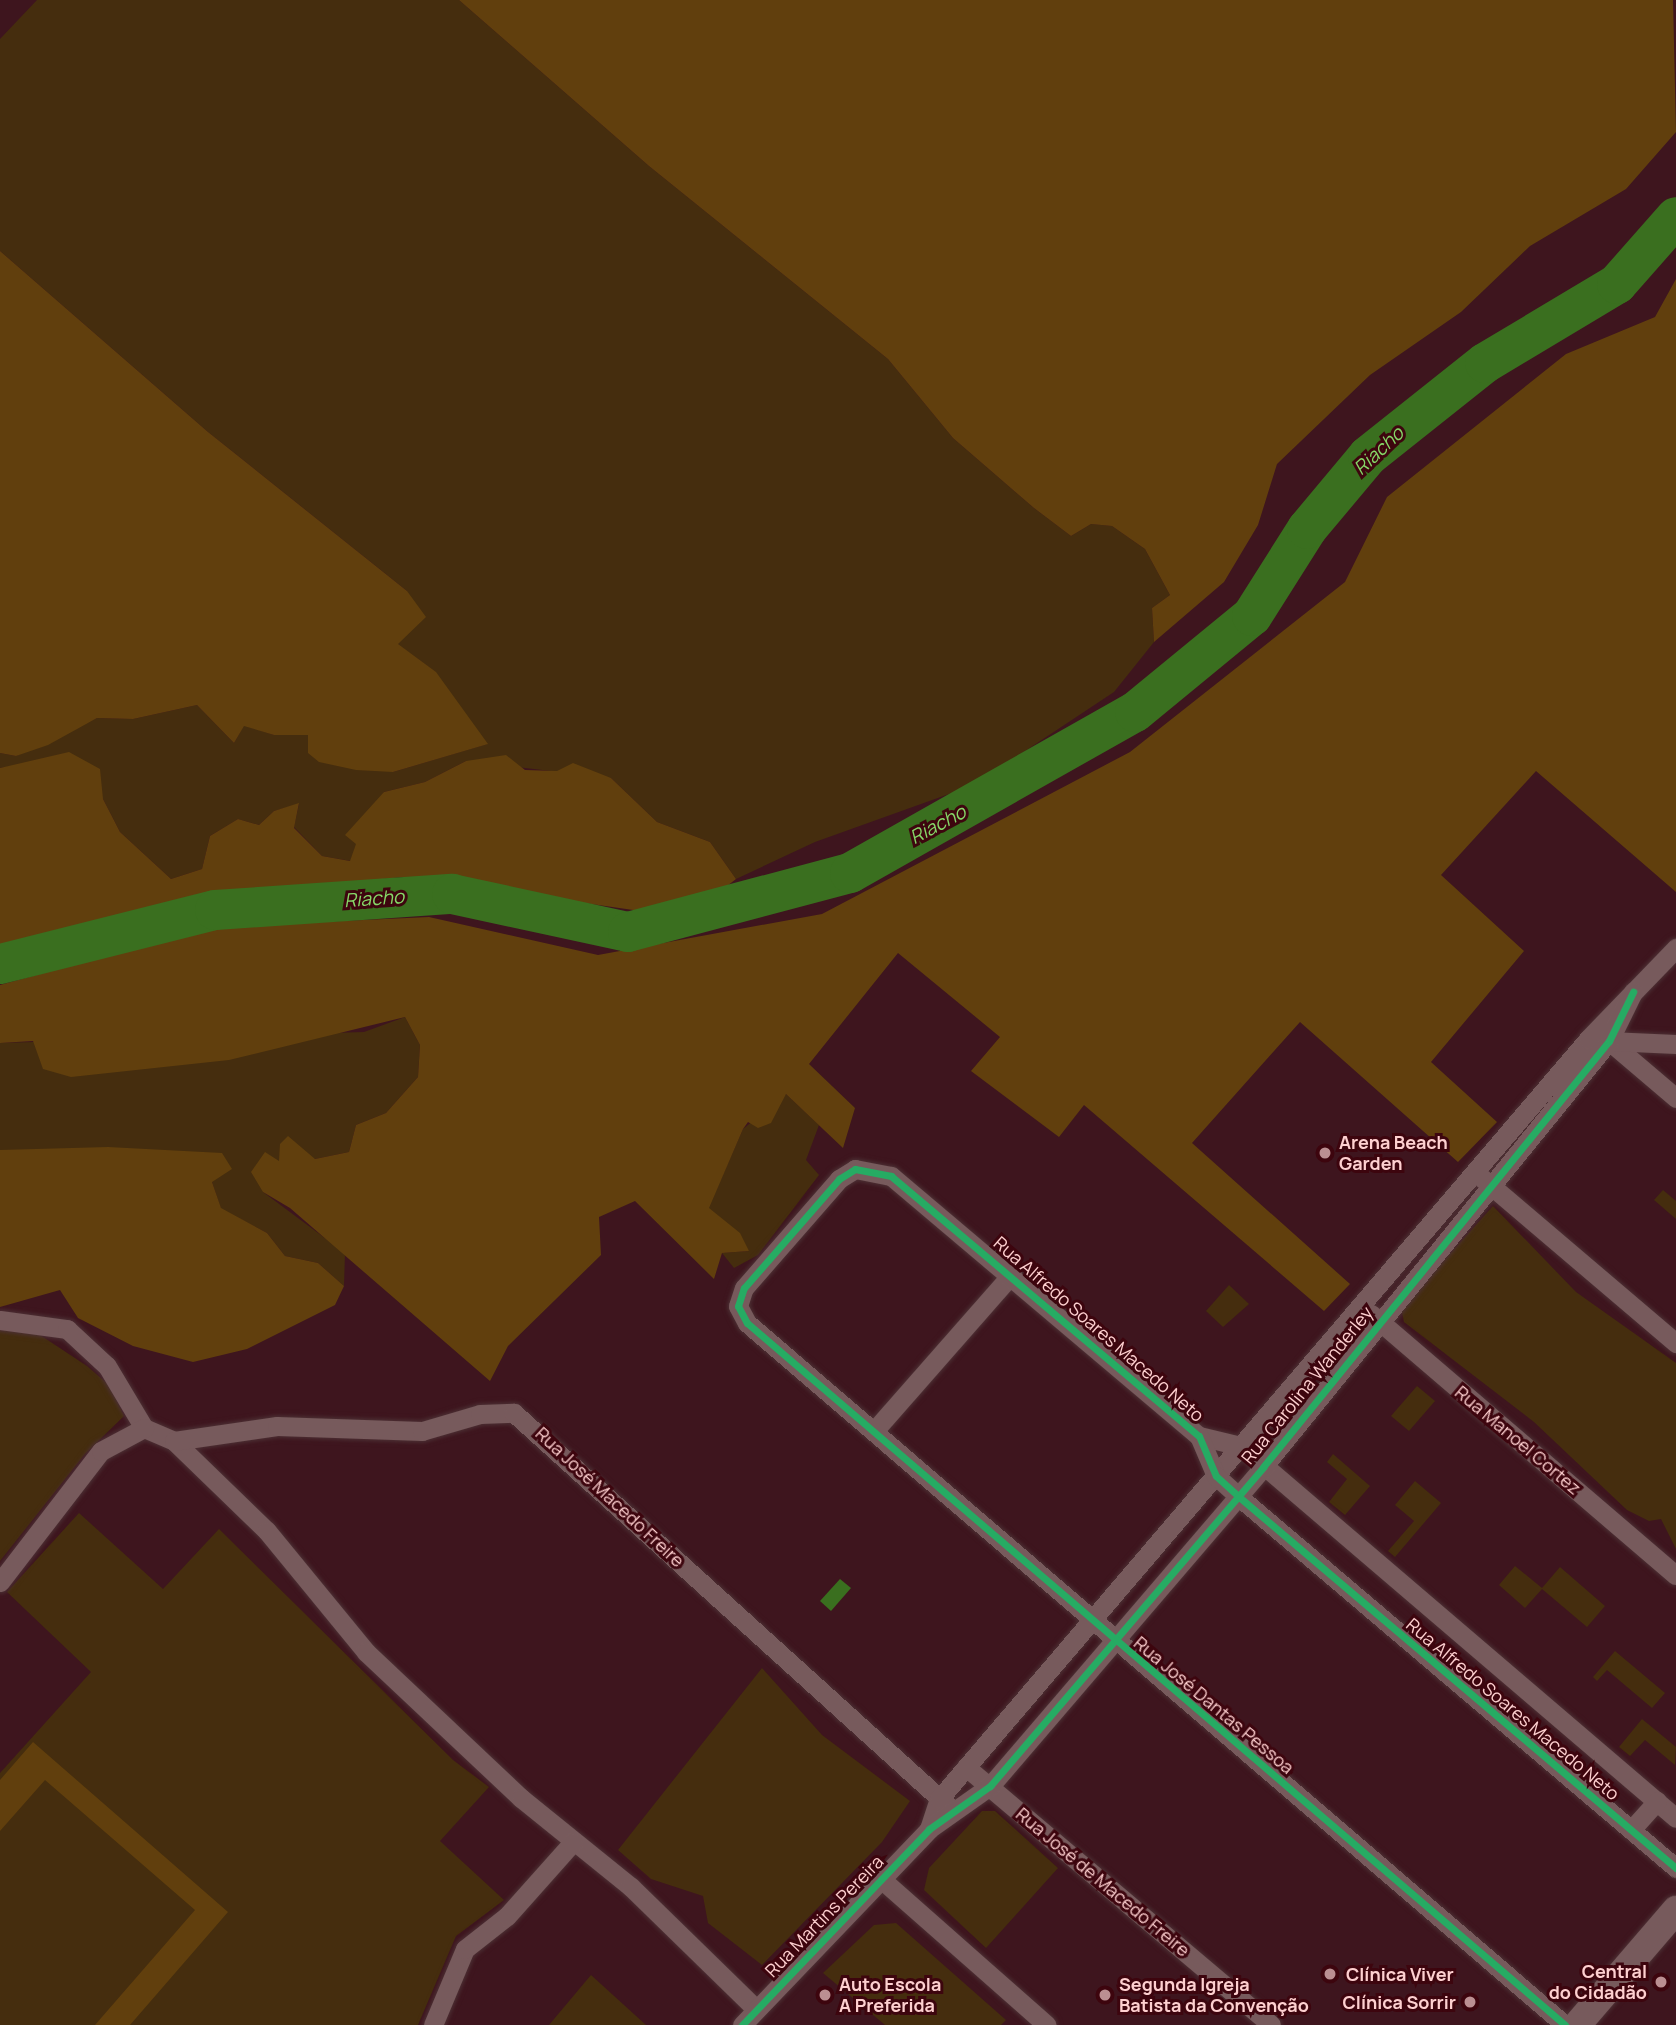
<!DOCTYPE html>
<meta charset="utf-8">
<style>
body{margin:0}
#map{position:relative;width:1676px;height:2025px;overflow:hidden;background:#3e151e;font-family:Manrope,sans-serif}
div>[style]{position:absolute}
.green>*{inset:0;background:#452d0e}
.forest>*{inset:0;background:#613f0d}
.water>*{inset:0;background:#3a6f1f}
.river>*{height:40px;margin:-20px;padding:0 20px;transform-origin:20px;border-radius:20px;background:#3a6f1f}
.roads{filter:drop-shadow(0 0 2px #4c3034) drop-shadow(0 0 2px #4c3034)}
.minor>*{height:19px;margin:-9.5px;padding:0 9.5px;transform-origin:9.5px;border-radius:9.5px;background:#775a5c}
.secondary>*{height:28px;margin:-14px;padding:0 14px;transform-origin:14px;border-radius:14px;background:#775a5c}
.cycleway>*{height:7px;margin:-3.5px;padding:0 3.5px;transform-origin:3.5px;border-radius:3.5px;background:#26ab63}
.dots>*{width:19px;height:19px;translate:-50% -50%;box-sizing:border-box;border:4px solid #3d050e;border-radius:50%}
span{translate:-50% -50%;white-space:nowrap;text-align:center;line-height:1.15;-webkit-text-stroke:6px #3d050e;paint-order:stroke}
.poi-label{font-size:18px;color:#fed0d0;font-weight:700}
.left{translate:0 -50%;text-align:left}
.right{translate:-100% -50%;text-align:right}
.street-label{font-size:18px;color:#fed0d0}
.water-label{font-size:19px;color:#86d868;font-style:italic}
</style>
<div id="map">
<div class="green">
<div style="clip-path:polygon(37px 0,459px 0,649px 166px,888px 359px,953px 438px,1034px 508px,1071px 536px,1091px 524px,1112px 526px,1145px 549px,1170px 595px,1152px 608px,1154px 642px,1114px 692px,974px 785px,815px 842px,736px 879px,710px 842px,657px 822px,611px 778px,466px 761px,425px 782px,384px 792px,351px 861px,322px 856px,294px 827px,299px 804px,274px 811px,259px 825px,238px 819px,210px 836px,202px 869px,171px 879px,120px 832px,103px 799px,13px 766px,0 768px,0 753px,16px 756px,97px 718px,133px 719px,197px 705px,234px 743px,244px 725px,274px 735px,309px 735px,393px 772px,487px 744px,430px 668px,397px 644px,407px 591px,208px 432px,0 251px,0 39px)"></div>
<div style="clip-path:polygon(405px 1017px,420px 1045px,418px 1077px,386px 1113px,356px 1125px,349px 1152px,315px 1159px,301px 1153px,279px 1161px,263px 1192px,345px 1253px,344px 1286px,318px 1263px,285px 1256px,267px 1233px,221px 1209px,212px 1182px,45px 1150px,0 1150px,0 1043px,364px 1032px)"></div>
<div style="clip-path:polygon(786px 1094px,819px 1125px,806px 1160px,819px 1175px,758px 1255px,734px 1268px,722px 1253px,749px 1251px,708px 1208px,743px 1129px)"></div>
<div style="clip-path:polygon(1663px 1190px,1676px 1201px,1676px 1219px,1654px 1200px)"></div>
<div style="clip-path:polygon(1493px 1206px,1576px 1292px,1676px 1363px,1676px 1549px,1661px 1519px,1649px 1521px,1627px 1510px,1534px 1422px,1404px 1322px,1401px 1308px)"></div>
<div style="clip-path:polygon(1229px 1285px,1249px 1304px,1223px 1327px,1206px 1311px)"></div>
<div style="clip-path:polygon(0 1330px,34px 1331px,87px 1366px,109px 1385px,124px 1416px,85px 1454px,0 1561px)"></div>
<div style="clip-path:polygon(1417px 1386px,1435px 1401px,1409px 1431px,1391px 1416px)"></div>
<div style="clip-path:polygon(1333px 1454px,1370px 1486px,1345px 1515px,1329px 1502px,1347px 1479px,1327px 1462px)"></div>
<div style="clip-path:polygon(1415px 1481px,1441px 1503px,1395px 1557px,1388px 1551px,1414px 1521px,1395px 1505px)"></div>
<div style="clip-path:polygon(79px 1513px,163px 1589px,219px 1529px,453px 1760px,489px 1787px,440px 1841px,504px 1900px,456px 1936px,418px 2025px,0 2025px,0 1773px,91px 1672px,7px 1592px)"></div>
<div style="clip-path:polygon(1515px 1566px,1542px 1588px,1560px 1567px,1605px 1606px,1587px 1627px,1542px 1589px,1525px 1608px,1499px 1585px)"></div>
<div style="clip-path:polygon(1615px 1651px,1665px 1693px,1652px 1708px,1607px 1670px,1597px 1681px,1593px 1677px)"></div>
<div style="clip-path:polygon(762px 1668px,822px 1735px,910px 1801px,882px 1842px,762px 1965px,708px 1923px,703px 1896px,651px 1879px,618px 1850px)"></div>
<div style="clip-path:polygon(1642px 1719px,1676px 1747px,1675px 1765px,1645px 1740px,1630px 1756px,1619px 1747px)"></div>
<div style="clip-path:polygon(982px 1811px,995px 1811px,1058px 1868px,986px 1948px,924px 1890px,929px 1868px)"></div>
<div style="clip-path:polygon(896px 1923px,1006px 2020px,1001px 2025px,885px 2025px,823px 1973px,874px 1925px)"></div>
<div style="clip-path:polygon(591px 1975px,646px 2025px,549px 2025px)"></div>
</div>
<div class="forest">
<div style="clip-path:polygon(459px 0,1673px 0,1676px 132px,1626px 189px,1530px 246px,1461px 312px,1370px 375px,1277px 464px,1258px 525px,1224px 582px,1154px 642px,1152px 608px,1170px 595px,1145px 549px,1112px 526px,1091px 524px,1071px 536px,1034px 508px,953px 438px,888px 359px,649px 166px)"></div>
<div style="clip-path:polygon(0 251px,208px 432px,407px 591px,426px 617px,398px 644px,436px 672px,488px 744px,393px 772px,356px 770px,319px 762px,308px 753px,308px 735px,274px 735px,244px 726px,234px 743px,197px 705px,133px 719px,97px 718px,48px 745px,16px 756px,0 753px)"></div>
<div style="clip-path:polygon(1676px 279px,1676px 892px,1536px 771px,1441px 875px,1524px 951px,1431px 1062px,1497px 1122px,1458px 1162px,1300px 1022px,1192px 1143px,1350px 1284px,1324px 1311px,1084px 1105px,1059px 1137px,971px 1071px,1000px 1037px,898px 953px,809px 1064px,855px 1108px,843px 1148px,786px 1094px,771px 1123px,758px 1128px,748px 1122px,743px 1129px,709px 1208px,740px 1233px,749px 1251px,722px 1253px,714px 1279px,635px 1201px,599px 1217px,601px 1255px,508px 1346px,490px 1381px,290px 1208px,263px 1192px,251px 1172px,265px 1152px,279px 1161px,280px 1144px,288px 1136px,315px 1159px,349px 1152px,356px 1125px,386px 1113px,418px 1077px,420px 1045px,405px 1017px,229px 1060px,71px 1077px,43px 1069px,33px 1041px,0 1043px,0 985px,211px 927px,429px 917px,598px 955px,822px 914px,1130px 752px,1345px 582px,1387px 497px,1566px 354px,1655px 317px)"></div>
<div style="clip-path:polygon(69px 752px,100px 769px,103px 799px,120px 832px,171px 879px,202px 869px,210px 836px,238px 819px,259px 825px,274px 811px,299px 803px,294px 828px,322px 856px,350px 861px,356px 844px,345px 835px,384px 792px,425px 782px,466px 761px,506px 755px,525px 770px,557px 771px,573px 763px,611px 778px,657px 822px,710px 842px,736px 879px,722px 890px,640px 911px,403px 877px,284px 889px,160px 909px,0 953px,0 768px)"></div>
<div style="clip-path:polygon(108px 1147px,222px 1153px,232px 1169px,212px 1182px,221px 1208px,267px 1233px,285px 1256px,318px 1263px,344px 1286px,335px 1305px,247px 1349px,193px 1362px,133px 1346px,78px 1318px,60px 1290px,0 1307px,0 1150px)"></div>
<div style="clip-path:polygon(33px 1742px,228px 1912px,130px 2025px,95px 2025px,195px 1910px,45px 1780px,0 1831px,0 1780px)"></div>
</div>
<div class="water">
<div style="clip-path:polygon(840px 1579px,851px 1588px,831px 1611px,820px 1601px)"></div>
</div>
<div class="river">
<div style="left:0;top:964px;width:222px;rotate:-14.1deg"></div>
<div style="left:215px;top:910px;width:238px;rotate:-3.9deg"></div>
<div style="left:452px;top:894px;width:180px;rotate:12.2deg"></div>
<div style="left:628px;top:932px;width:230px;rotate:-14.9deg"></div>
<div style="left:850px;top:873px;width:327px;rotate:-29.5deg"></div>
<div style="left:1135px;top:712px;width:151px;rotate:-39.4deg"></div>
<div style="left:1252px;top:616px;width:103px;rotate:-57.7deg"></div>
<div style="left:1307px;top:529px;width:95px;rotate:-50.1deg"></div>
<div style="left:1368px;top:456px;width:149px;rotate:-38.5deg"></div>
<div style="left:1485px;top:363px;width:154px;rotate:-30.9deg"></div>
<div style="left:1617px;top:284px;width:89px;rotate:-48.6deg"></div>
</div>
<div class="roads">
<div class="minor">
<div style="left:1597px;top:1040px;width:12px;rotate:5deg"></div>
<div style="left:1609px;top:1041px;width:88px;rotate:40.4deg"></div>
<div style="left:1609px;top:1041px;width:67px;rotate:2.6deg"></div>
<div style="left:1482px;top:1178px;width:255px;rotate:40.4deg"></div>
<div style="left:1371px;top:1314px;width:401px;rotate:40.6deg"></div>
<div style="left:0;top:1320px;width:68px;rotate:7.7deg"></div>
<div style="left:67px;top:1329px;width:54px;rotate:42.8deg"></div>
<div style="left:107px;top:1366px;width:72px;rotate:59.2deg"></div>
<div style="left:144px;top:1428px;width:33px;rotate:23deg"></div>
<div style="left:174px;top:1441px;width:129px;rotate:44.1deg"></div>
<div style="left:267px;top:1531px;width:156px;rotate:50.7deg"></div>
<div style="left:366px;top:1652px;width:213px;rotate:43.3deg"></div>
<div style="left:521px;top:1798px;width:141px;rotate:39deg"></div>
<div style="left:631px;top:1887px;width:175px;rotate:44.3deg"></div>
<div style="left:874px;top:1431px;width:209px;rotate:-48.7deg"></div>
<div style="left:1199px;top:1436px;width:43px;rotate:13.4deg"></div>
<div style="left:1241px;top:1446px;width:572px;rotate:40.54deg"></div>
<div style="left:174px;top:1441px;width:104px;rotate:-8.3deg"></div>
<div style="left:277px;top:1426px;width:145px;rotate:2deg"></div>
<div style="left:422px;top:1431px;width:60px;rotate:-16.3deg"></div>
<div style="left:480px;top:1414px;width:34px;rotate:-2deg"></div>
<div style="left:514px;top:1413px;width:585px;rotate:42.16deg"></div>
<div style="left:0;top:1582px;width:165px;rotate:-52.4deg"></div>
<div style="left:101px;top:1451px;width:49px;rotate:-28.1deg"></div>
<div style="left:966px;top:1767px;width:399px;rotate:40.2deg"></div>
<div style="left:929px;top:1829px;width:32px;rotate:-72deg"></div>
<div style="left:939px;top:1799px;width:999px;rotate:-49.5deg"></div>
<div style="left:1588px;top:1039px;width:127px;rotate:-46deg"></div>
<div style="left:1631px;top:1830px;width:39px;rotate:-48deg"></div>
<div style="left:880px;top:1878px;width:222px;rotate:41.4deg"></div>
<div style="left:433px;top:2025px;width:82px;rotate:-67.2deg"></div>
<div style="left:465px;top:1949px;width:53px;rotate:-38.2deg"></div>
<div style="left:507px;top:1916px;width:99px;rotate:-48.3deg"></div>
<div style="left:742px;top:2025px;width:271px;rotate:-46.3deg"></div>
<div style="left:929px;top:1829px;width:75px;rotate:-35.2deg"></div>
<div style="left:990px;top:1786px;width:420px;rotate:-49.4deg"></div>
<div style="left:1263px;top:1467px;width:549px;rotate:-50.92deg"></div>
<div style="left:1609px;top:1041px;width:55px;rotate:-63.9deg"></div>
<div style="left:1565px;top:2025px;width:1078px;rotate:-139.36deg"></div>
<div style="left:747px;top:1323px;width:19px;rotate:-118deg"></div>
<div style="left:738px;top:1306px;width:19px;rotate:-72deg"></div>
<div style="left:744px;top:1288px;width:145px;rotate:-48.9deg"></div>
<div style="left:839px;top:1179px;width:19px;rotate:-32deg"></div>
<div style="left:855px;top:1169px;width:37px;rotate:11deg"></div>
<div style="left:891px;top:1176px;width:403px;rotate:40.2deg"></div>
<div style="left:1199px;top:1436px;width:43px;rotate:67deg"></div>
<div style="left:1216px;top:1476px;width:30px;rotate:42deg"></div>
<div style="left:1238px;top:1496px;width:575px;rotate:40.34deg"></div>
</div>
<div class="secondary">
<div style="left:1577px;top:2025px;width:152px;rotate:-49.3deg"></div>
</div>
</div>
<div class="cycleway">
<div style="left:742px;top:2025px;width:271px;rotate:-46.3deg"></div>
<div style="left:929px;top:1829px;width:75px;rotate:-35.2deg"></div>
<div style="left:990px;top:1786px;width:420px;rotate:-49.4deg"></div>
<div style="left:1263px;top:1467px;width:549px;rotate:-50.92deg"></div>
<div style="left:1609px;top:1041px;width:55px;rotate:-63.9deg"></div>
<div style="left:1565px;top:2025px;width:1078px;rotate:-139.36deg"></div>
<div style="left:747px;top:1323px;width:19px;rotate:-118deg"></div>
<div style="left:738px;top:1306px;width:19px;rotate:-72deg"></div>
<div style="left:744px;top:1288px;width:145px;rotate:-48.9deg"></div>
<div style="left:839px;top:1179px;width:19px;rotate:-32deg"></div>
<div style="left:855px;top:1169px;width:37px;rotate:11deg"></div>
<div style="left:891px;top:1176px;width:403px;rotate:40.2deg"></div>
<div style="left:1199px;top:1436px;width:43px;rotate:67deg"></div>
<div style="left:1216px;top:1476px;width:30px;rotate:42deg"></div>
<div style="left:1238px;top:1496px;width:575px;rotate:40.34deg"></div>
</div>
<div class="dots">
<div style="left:1325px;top:1153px;background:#bb8f92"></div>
<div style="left:1330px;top:1974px;background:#bb8f92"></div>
<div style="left:1661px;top:1982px;background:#bb8f92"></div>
<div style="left:825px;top:1995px;background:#bb8f92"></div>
<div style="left:1105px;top:1995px;background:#bb8f92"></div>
<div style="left:1470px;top:2002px;background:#bb8f92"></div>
</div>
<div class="poi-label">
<span class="left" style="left:1339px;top:1153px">Arena Beach<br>Garden</span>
<span class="right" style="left:1647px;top:1982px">Central<br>do Cidadão</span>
<span class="left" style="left:1346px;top:1974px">Clínica Viver</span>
<span class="left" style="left:839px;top:1995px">Auto Escola<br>A Preferida</span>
<span class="left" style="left:1119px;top:1995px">Segunda Igreja<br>Batista da Convenção</span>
<span class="right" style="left:1456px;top:2002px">Clínica Sorrir</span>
</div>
<div class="street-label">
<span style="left:1099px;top:1329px;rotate:41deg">Rua Alfredo Soares Macedo Neto</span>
<span style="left:1307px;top:1385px;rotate:-51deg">Rua Carolina Wanderley</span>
<span style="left:1518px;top:1440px;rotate:40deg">Rua Manoel Cortez</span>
<span style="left:610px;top:1497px;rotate:43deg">Rua José Macedo Freire</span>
<span style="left:1214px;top:1705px;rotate:40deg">Rua José Dantas Pessoa</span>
<span style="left:1513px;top:1709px;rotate:40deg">Rua Alfredo Soares Macedo Neto</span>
<span style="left:1103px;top:1882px;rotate:40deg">Rua José de Macedo Freire</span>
<span style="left:824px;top:1916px;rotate:-46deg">Rua Martins Pereira</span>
</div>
<div class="water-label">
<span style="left:1379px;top:451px;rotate:-43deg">Riacho</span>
<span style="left:938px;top:825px;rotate:-28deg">Riacho</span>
<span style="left:374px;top:899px;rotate:-4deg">Riacho</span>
</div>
</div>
